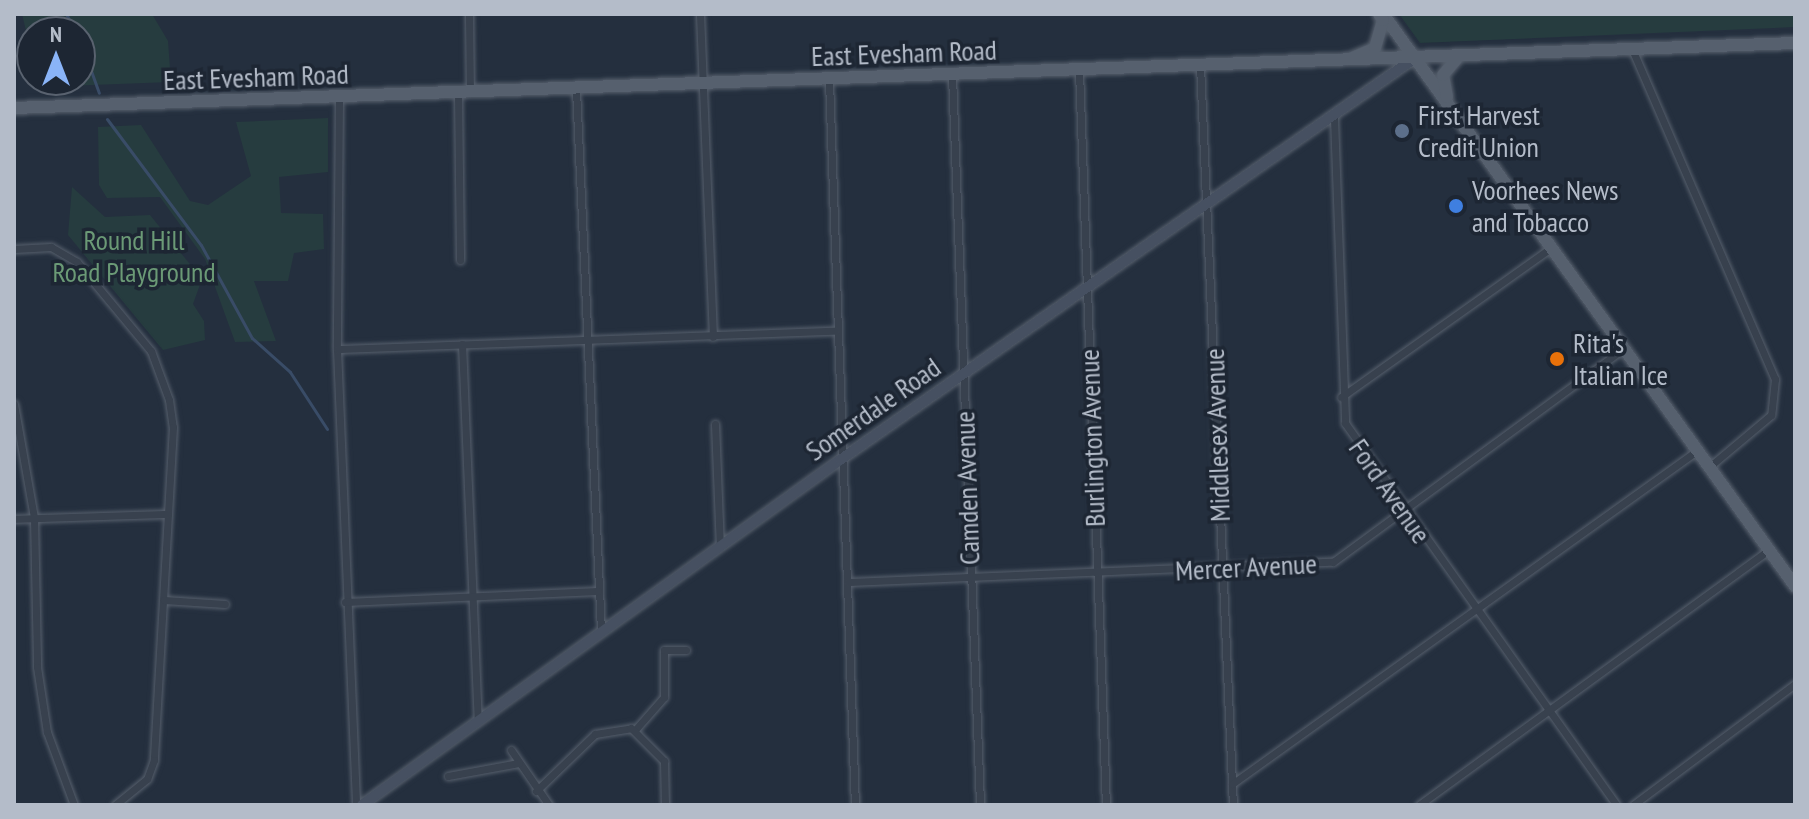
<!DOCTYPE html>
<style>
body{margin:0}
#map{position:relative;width:1809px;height:819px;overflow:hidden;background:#242f3e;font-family:"PT Sans Narrow",sans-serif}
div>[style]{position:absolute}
.green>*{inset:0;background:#263c3f}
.stream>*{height:3px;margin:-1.5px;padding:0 1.5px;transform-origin:1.5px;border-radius:1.5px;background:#394c67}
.roads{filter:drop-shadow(0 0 2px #565f6c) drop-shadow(0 0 2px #565f6c)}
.street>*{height:7px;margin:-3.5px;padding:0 3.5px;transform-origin:3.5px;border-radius:3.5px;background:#38414e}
.secondary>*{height:10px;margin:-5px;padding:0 5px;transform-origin:5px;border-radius:5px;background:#465061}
.primary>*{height:12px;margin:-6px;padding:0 6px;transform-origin:6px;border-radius:6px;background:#56606e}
.dots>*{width:22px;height:22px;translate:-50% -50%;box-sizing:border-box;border:4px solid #1d2633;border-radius:50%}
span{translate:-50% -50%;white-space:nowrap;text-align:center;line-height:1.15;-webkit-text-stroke:7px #1d2633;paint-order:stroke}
.street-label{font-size:28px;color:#b4bcc9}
.poi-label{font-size:28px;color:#b4bcc9}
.left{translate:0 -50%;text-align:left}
.park-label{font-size:28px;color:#6b9a76}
.frame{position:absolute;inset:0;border:16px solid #b4bcc9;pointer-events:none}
.north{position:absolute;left:16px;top:16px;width:80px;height:80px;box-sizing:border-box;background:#1d2633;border:2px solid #59626f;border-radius:50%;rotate:0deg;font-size:22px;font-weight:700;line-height:32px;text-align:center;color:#b4bcc9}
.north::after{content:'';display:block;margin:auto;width:28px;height:36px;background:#8ab4f8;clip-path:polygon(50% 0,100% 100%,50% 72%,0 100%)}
</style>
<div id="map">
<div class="green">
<div style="clip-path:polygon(22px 14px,152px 14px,168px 41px,171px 82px,39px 87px,38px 80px,80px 80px,80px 32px,32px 32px,32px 56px)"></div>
<div style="clip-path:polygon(1399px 14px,1795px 14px,1795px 27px,1420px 43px)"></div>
<div style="clip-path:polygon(328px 118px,328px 172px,279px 177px,281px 213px,323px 214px,324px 249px,294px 253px,288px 281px,254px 281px,276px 341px,235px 342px,205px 259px,160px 197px,107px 198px,99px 185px,98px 127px,141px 125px,190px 201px,208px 205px,251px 176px,236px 122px)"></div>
<div style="clip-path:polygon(72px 187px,105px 217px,150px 215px,202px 279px,193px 304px,204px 321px,205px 340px,163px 350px,68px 235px)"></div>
</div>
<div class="stream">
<div style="left:66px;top:14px;width:21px;rotate:61deg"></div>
<div style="left:80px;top:40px;width:56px;rotate:70.3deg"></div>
<div style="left:107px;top:119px;width:157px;rotate:53.3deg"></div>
<div style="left:201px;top:245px;width:106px;rotate:61.3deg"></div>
<div style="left:252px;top:338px;width:51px;rotate:41.8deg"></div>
<div style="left:290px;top:372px;width:68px;rotate:57deg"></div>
</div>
<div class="roads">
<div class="street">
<div style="left:469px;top:14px;width:79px;rotate:89.3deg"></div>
<div style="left:700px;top:14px;width:323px;rotate:87.7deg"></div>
<div style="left:1632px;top:49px;width:360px;rotate:66.6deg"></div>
<div style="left:1775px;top:379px;width:36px;rotate:96deg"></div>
<div style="left:1771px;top:415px;width:81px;rotate:140deg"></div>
<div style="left:1200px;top:65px;width:741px;rotate:87.45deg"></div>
<div style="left:1079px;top:70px;width:735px;rotate:87.9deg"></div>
<div style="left:952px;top:75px;width:731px;rotate:87.8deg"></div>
<div style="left:829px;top:80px;width:725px;rotate:87.95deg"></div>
<div style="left:576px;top:89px;width:543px;rotate:87.36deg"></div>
<div style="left:458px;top:93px;width:167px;rotate:89.3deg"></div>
<div style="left:339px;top:98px;width:251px;rotate:90.5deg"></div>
<div style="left:337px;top:349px;width:456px;rotate:87.6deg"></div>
<div style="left:1334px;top:118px;width:305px;rotate:87.9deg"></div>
<div style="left:1345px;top:423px;width:468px;rotate:54.6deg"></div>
<div style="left:14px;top:249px;width:37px;rotate:-3deg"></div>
<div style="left:51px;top:247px;width:30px;rotate:30deg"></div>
<div style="left:77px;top:262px;width:116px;rotate:50.3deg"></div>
<div style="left:151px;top:351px;width:52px;rotate:69.8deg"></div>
<div style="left:169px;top:400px;width:27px;rotate:82deg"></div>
<div style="left:173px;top:427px;width:334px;rotate:93.3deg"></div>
<div style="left:154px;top:760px;width:20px;rotate:110deg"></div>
<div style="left:147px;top:779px;width:41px;rotate:140.9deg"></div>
<div style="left:462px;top:344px;width:376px;rotate:87.6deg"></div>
<div style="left:337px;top:349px;width:499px;rotate:-2.1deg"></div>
<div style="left:1341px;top:397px;width:257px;rotate:-35.4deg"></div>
<div style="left:14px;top:404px;width:116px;rotate:80deg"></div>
<div style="left:34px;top:518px;width:149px;rotate:88.8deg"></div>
<div style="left:37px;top:667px;width:66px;rotate:81.3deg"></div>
<div style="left:47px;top:732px;width:78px;rotate:69.7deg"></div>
<div style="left:715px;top:424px;width:122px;rotate:87.7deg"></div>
<div style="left:14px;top:519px;width:154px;rotate:-1.9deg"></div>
<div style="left:847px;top:582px;width:486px;rotate:-2.4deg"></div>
<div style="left:1333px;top:562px;width:361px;rotate:-36.3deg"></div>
<div style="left:164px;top:600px;width:61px;rotate:3.8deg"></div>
<div style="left:345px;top:602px;width:253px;rotate:-2.5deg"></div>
<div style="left:635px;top:730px;width:44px;rotate:-48.7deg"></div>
<div style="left:664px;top:697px;width:47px;rotate:-90deg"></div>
<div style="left:664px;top:650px;width:22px"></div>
<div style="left:511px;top:750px;width:67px;rotate:55.4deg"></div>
<div style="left:448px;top:776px;width:72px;rotate:-10.4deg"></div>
<div style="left:1232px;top:784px;width:573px;rotate:-35.63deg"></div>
<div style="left:536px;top:791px;width:82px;rotate:-44deg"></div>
<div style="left:595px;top:734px;width:36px;rotate:-9deg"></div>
<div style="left:631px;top:728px;width:47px;rotate:45deg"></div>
<div style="left:664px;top:761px;width:44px;rotate:88.7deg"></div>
<div style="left:1419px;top:805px;width:433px;rotate:-36.1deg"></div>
<div style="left:1633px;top:805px;width:202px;rotate:-36.8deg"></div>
</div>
<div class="secondary">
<div style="left:362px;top:805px;width:589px;rotate:-35.82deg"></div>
<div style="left:840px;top:460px;width:702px;rotate:-34.96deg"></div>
</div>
<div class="primary">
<div style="left:1383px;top:14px;width:705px;rotate:54.24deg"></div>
<div style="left:1352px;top:58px;width:25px;rotate:-23deg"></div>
<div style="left:1375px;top:48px;width:29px;rotate:-74deg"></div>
<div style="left:1383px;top:20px;width:7px;rotate:-124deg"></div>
<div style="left:1447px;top:97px;width:22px;rotate:-100deg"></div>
<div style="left:1443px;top:75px;width:25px;rotate:-50deg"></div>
<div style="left:14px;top:108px;width:1782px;rotate:-2.09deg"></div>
</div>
</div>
<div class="dots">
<div style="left:1402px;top:131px;background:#5c6f8a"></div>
<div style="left:1456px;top:206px;background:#3f7fe0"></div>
<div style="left:1557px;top:359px;background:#e8710a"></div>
</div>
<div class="street-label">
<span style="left:904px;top:53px;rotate:-2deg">East Evesham Road</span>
<span style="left:256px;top:77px;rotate:-2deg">East Evesham Road</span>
<span style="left:873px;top:409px;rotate:-35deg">Somerdale Road</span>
<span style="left:1217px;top:435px;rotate:-92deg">Middlesex Avenue</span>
<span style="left:1092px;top:438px;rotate:-92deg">Burlington Avenue</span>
<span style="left:967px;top:488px;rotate:-92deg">Camden Avenue</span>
<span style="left:1390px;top:491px;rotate:55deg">Ford Avenue</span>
<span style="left:1246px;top:567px;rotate:-3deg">Mercer Avenue</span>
</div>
<div class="poi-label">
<span class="left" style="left:1418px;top:131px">First Harvest<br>Credit Union</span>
<span class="left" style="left:1472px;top:206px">Voorhees News<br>and Tobacco</span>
<span class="left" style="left:1573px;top:359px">Rita's<br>Italian Ice</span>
</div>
<div class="park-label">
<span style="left:134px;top:256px">Round Hill<br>Road Playground</span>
</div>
<div class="frame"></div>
<div class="north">N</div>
</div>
